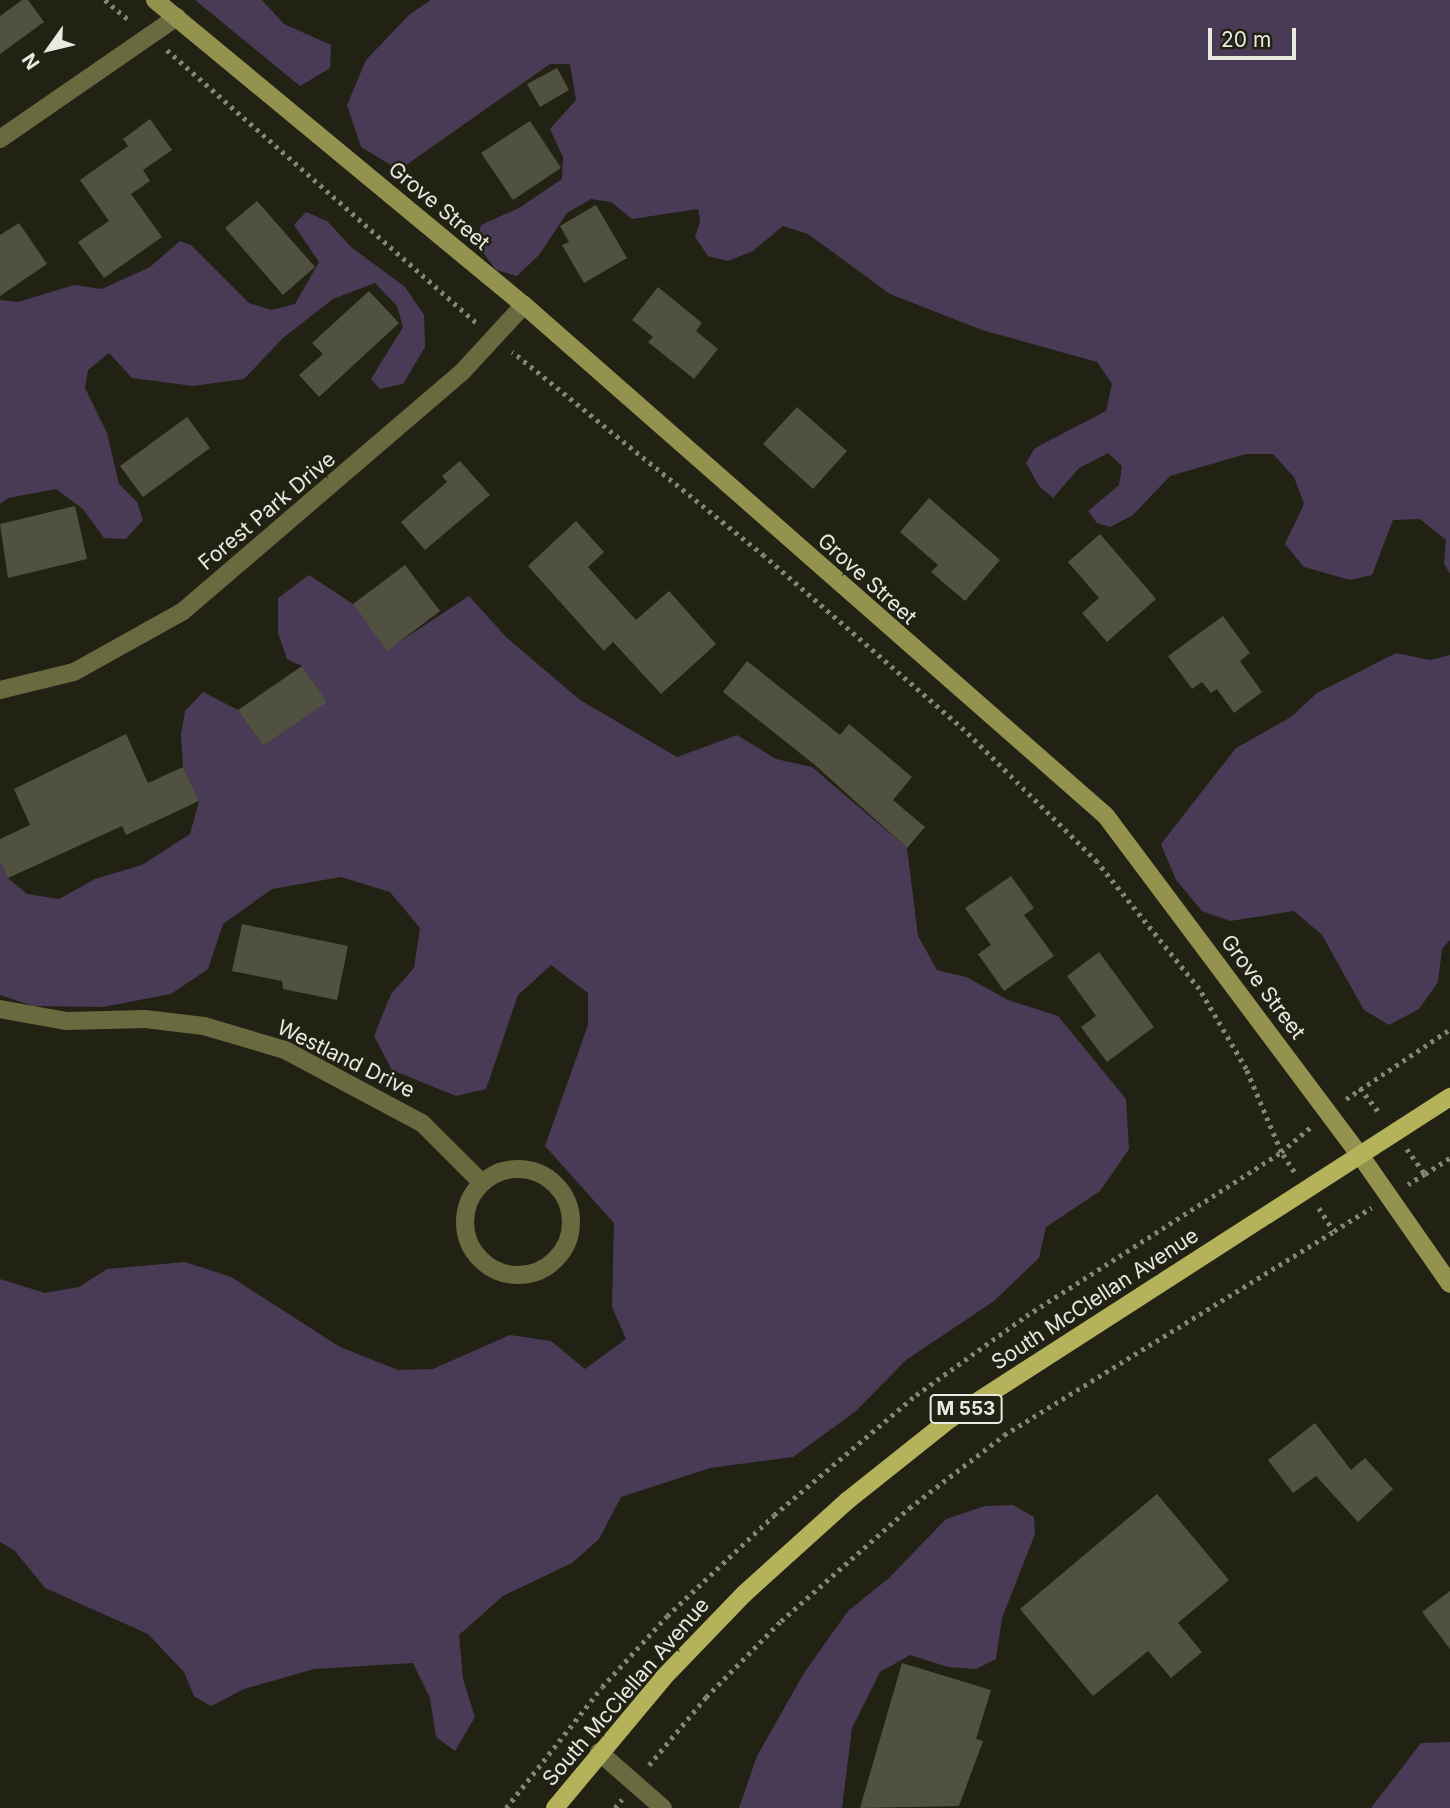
<!DOCTYPE html>
<style>
body{margin:0}
#map{position:relative;width:1450px;height:1808px;overflow:hidden;background:#222214;font-family:Inter,sans-serif}
div>[style]{position:absolute}
.green>*{inset:0;background:#493b55}
.building>*{inset:0;background:#515141}
.path>*{height:4.5px;margin-top:-2.25px;transform-origin:0;background:repeating-linear-gradient(90deg,#848579 0 3.5px,transparent 0 8.5px)}
.street>*{height:18px;margin:-9px;padding:0 9px;transform-origin:9px;border-radius:9px;background:#6a6a41}
.street>.ring{margin:-9px;padding:0;box-sizing:content-box;background:none;border:18px solid #6a6a41;border-radius:50%}
.secondary>*{height:18px;margin:-9px;padding:0 9px;transform-origin:9px;border-radius:9px;background:#93934f}
.primary>*{height:18px;margin:-9px;padding:0 9px;transform-origin:9px;border-radius:9px;background:#b4b25a}
span{translate:-50% -50%;white-space:nowrap;text-align:center;line-height:1.15;-webkit-text-stroke:5px #222214;paint-order:stroke}
.shield-label span{padding:2px 5px;background:#222214;border:2px solid;border-radius:5px;-webkit-text-stroke-width:0}
.shield-label{font-size:19px;color:#e8e9df;font-weight:700}
.street-label{font-size:21px;color:#e8e9df}
.north{position:absolute;left:14px;top:14px;width:70px;height:70px;-webkit-text-stroke:5px #222214;paint-order:stroke;rotate:236deg;font-size:19px;font-weight:700;line-height:28px;text-align:center;color:#e8e9df}
.north::after{content:'';display:block;margin:auto;width:24px;height:32px;background:#e8e9df;clip-path:polygon(50% 0,100% 100%,50% 72%,0 100%)}
.scale{position:absolute;left:1208px;top:28px;width:88px;height:32px;box-sizing:border-box;border:4px solid #e8e9df;border-top:0;padding-left:9px;font-size:21px;line-height:24px;white-space:nowrap;color:#e8e9df;-webkit-text-stroke:5px #222214;paint-order:stroke}
</style>
<div id="map">
<div class="green">
<div style="clip-path:polygon(195px 0,262px 0,284px 24px,331px 45px,330px 68px,300px 86px)"></div>
<div style="clip-path:polygon(431px 0,1450px 0,1450px 574px,1444px 563px,1446px 540px,1420px 519px,1393px 520px,1372px 575px,1350px 580px,1304px 567px,1285px 544px,1304px 504px,1294px 477px,1273px 454px,1246px 454px,1170px 476px,1133px 515px,1110px 527px,1097px 523px,1088px 511px,1119px 485px,1122px 466px,1108px 453px,1079px 468px,1053px 498px,1039px 486px,1026px 463px,1035px 448px,1106px 411px,1112px 384px,1097px 362px,982px 330px,890px 294px,808px 234px,783px 226px,753px 251px,728px 261px,708px 256px,695px 237px,700px 222px,698px 209px,632px 219px,611px 202px,591px 199px,567px 213px,539px 255px,517px 276px,496px 270px,476px 243px,481px 225px,519px 208px,562px 179px,563px 157px,550px 129px,576px 100px,570px 64px,550px 64px,399px 170px,361px 147px,347px 105px,366px 60px,410px 14px)"></div>
<div style="clip-path:polygon(306px 212px,327px 221px,351px 247px,405px 287px,424px 315px,425px 347px,403px 384px,380px 389px,371px 379px,403px 327px,397px 306px,375px 283px,333px 299px,283px 338px,244px 379px,193px 386px,132px 378px,109px 353px,88px 370px,85px 388px,107px 433px,119px 484px,137px 502px,143px 520px,126px 539px,104px 538px,83px 509px,56px 489px,8px 498px,0 504px,0 300px,18px 302px,74px 285px,102px 289px,150px 267px,180px 241px,191px 245px,249px 303px,271px 310px,295px 304px,319px 262px,294px 225px)"></div>
<div style="clip-path:polygon(309px 575px,353px 604px,387px 650px,469px 596px,507px 638px,580px 700px,677px 757px,737px 735px,776px 759px,812px 767px,907px 848px,918px 936px,937px 970px,966px 977px,1008px 1000px,1058px 1016px,1126px 1099px,1129px 1149px,1100px 1191px,1046px 1227px,1039px 1258px,994px 1301px,906px 1360px,856px 1411px,793px 1457px,710px 1468px,621px 1497px,599px 1539px,572px 1563px,503px 1596px,459px 1635px,463px 1679px,475px 1717px,455px 1751px,436px 1737px,430px 1698px,413px 1663px,314px 1669px,244px 1689px,211px 1706px,194px 1696px,184px 1672px,148px 1634px,45px 1588px,15px 1551px,0 1542px,0 1279px,45px 1293px,79px 1287px,107px 1269px,185px 1262px,231px 1277px,340px 1347px,398px 1370px,433px 1369px,510px 1335px,551px 1341px,585px 1369px,626px 1339px,612px 1307px,614px 1223px,545px 1146px,588px 1025px,588px 993px,551px 965px,518px 995px,486px 1089px,456px 1096px,392px 1070px,374px 1036px,391px 994px,414px 968px,420px 928px,390px 892px,341px 877px,272px 889px,223px 924px,208px 969px,171px 994px,103px 1007px,33px 1006px,0 995px,0 862px,8px 878px,27px 894px,59px 899px,95px 879px,142px 865px,190px 834px,199px 801px,183px 767px,181px 735px,185px 711px,203px 692px,238px 710px,263px 746px,326px 702px,302px 666px,287px 659px,278px 633px,278px 598px)"></div>
<div style="clip-path:polygon(1396px 653px,1430px 660px,1450px 655px,1450px 940px,1442px 949px,1438px 982px,1419px 1009px,1389px 1025px,1364px 1010px,1322px 935px,1294px 911px,1230px 921px,1202px 911px,1176px 880px,1161px 844px,1236px 748px,1291px 717px,1317px 693px)"></div>
<div style="clip-path:polygon(1013px 1505px,1034px 1517px,1035px 1534px,1002px 1618px,996px 1659px,976px 1669px,948px 1667px,910px 1655px,880px 1672px,852px 1728px,842px 1808px,739px 1808px,757px 1756px,804px 1673px,848px 1611px,889px 1578px,946px 1519px,985px 1506px)"></div>
<div style="clip-path:polygon(1450px 1742px,1450px 1808px,1371px 1808px,1421px 1743px)"></div>
</div>
<div class="building">
<div style="clip-path:polygon(22px 0,28px 0,44px 22px,0 54px,0 16px)"></div>
<div style="clip-path:polygon(557px 68px,569px 90px,540px 107px,527px 84px)"></div>
<div style="clip-path:polygon(150px 119px,172px 150px,143px 170px,150px 181px,131px 194px,162px 237px,104px 278px,78px 242px,109px 221px,80px 180px,128px 146px,123px 139px)"></div>
<div style="clip-path:polygon(530px 121px,561px 168px,513px 200px,481px 153px)"></div>
<div style="clip-path:polygon(257px 201px,315px 267px,283px 295px,225px 228px)"></div>
<div style="clip-path:polygon(596px 205px,627px 258px,584px 283px,562px 245px,569px 242px,560px 226px)"></div>
<div style="clip-path:polygon(19px 223px,47px 264px,0 296px,0 235px)"></div>
<div style="clip-path:polygon(658px 287px,702px 323px,696px 331px,718px 349px,694px 379px,648px 342px,653px 337px,632px 320px)"></div>
<div style="clip-path:polygon(369px 291px,399px 323px,319px 397px,299px 375px,323px 354px,312px 343px)"></div>
<div style="clip-path:polygon(797px 407px,847px 451px,813px 489px,763px 444px)"></div>
<div style="clip-path:polygon(187px 417px,210px 448px,143px 497px,120px 466px)"></div>
<div style="clip-path:polygon(460px 461px,490px 495px,425px 550px,401px 522px,447px 482px,442px 476px)"></div>
<div style="clip-path:polygon(929px 498px,1000px 560px,965px 601px,931px 572px,938px 565px,900px 532px)"></div>
<div style="clip-path:polygon(75px 506px,87px 559px,8px 578px,0 524px)"></div>
<div style="clip-path:polygon(576px 521px,604px 552px,588px 567px,636px 620px,669px 591px,716px 644px,661px 694px,613px 642px,604px 651px,528px 566px)"></div>
<div style="clip-path:polygon(1100px 534px,1156px 599px,1107px 642px,1082px 613px,1099px 598px,1068px 562px)"></div>
<div style="clip-path:polygon(405px 565px,440px 611px,387px 651px,353px 604px)"></div>
<div style="clip-path:polygon(1223px 616px,1250px 653px,1240px 661px,1262px 692px,1234px 713px,1217px 689px,1211px 693px,1202px 682px,1192px 689px,1168px 656px)"></div>
<div style="clip-path:polygon(747px 661px,840px 735px,849px 724px,912px 777px,893px 800px,925px 827px,907px 848px,815px 765px,723px 692px)"></div>
<div style="clip-path:polygon(302px 666px,327px 702px,263px 746px,238px 710px)"></div>
<div style="clip-path:polygon(126px 734px,148px 783px,183px 767px,199px 801px,126px 835px,122px 826px,8px 878px,0 862px,0 839px,30px 825px,14px 789px)"></div>
<div style="clip-path:polygon(1011px 876px,1034px 908px,1024px 915px,1054px 956px,1004px 991px,978px 954px,991px 945px,965px 908px)"></div>
<div style="clip-path:polygon(242px 924px,348px 946px,337px 1000px,283px 989px,282px 981px,232px 971px)"></div>
<div style="clip-path:polygon(1099px 952px,1154px 1027px,1107px 1062px,1081px 1027px,1096px 1016px,1067px 976px)"></div>
<div style="clip-path:polygon(1315px 1423px,1351px 1470px,1365px 1458px,1393px 1489px,1358px 1522px,1316px 1476px,1293px 1493px,1268px 1460px)"></div>
<div style="clip-path:polygon(1157px 1494px,1229px 1580px,1178px 1623px,1202px 1652px,1171px 1678px,1148px 1651px,1093px 1696px,1020px 1609px)"></div>
<div style="clip-path:polygon(1450px 1591px,1450px 1649px,1422px 1612px)"></div>
<div style="clip-path:polygon(902px 1663px,991px 1690px,976px 1739px,983px 1741px,959px 1806px,860px 1808px)"></div>
</div>
<div class="path">
<div style="left:105px;top:0;width:33px;rotate:40deg"></div>
<div style="left:167px;top:50px;width:414px;rotate:41.4deg"></div>
<div style="left:1360px;top:1088px;width:33px;rotate:52deg"></div>
<div style="left:1346px;top:1099px;width:125px;rotate:-33.9deg"></div>
<div style="left:1407px;top:1149px;width:31px;rotate:54deg"></div>
<div style="left:1425px;top:1174px;width:20px;rotate:147deg"></div>
<div style="left:1294px;top:1172px;width:24px;rotate:-123deg"></div>
<div style="left:1281px;top:1152px;width:40px;rotate:-40deg"></div>
<div style="left:1425px;top:1174px;width:30px;rotate:-33deg"></div>
<div style="left:1319px;top:1208px;width:27px;rotate:57deg"></div>
<div style="left:1334px;top:1231px;width:44px;rotate:-31.9deg"></div>
<div style="left:649px;top:1765px;width:89px;rotate:-50deg"></div>
<div style="left:706px;top:1697px;width:107px;rotate:-45.4deg"></div>
<div style="left:781px;top:1621px;width:171px;rotate:-41.4deg"></div>
<div style="left:909px;top:1508px;width:120px;rotate:-37.5deg"></div>
<div style="left:1004px;top:1435px;width:388px;rotate:-31.7deg"></div>
<div style="left:506px;top:1808px;width:154px;rotate:-51.6deg"></div>
<div style="left:602px;top:1687px;width:96px;rotate:-47.5deg"></div>
<div style="left:667px;top:1616px;width:147px;rotate:-43.3deg"></div>
<div style="left:774px;top:1515px;width:186px;rotate:-40.2deg"></div>
<div style="left:916px;top:1395px;width:135px;rotate:-35.7deg"></div>
<div style="left:1026px;top:1316px;width:303px;rotate:-32.7deg"></div>
<div style="left:1281px;top:1152px;width:90px;rotate:-112.9deg"></div>
<div style="left:1246px;top:1069px;width:93px;rotate:-120.4deg"></div>
<div style="left:1199px;top:989px;width:163px;rotate:-128.8deg"></div>
<div style="left:1097px;top:862px;width:187px;rotate:-135.2deg"></div>
<div style="left:964px;top:730px;width:265px;rotate:-139deg"></div>
<div style="left:764px;top:556px;width:324px;rotate:-141deg"></div>
<div style="left:615px;top:1808px;width:11px;rotate:-52deg"></div>
</div>
<div class="street">
<div style="left:0;top:139px;width:215px;rotate:-34.6deg"></div>
<div style="left:0;top:690px;width:76px;rotate:-13.7deg"></div>
<div style="left:74px;top:672px;width:124px;rotate:-29.1deg"></div>
<div style="left:182px;top:612px;width:370px;rotate:-40.6deg"></div>
<div style="left:463px;top:371px;width:90px;rotate:-47.3deg"></div>
<div style="left:0;top:1009px;width:68px;rotate:10.2deg"></div>
<div style="left:67px;top:1021px;width:78px;rotate:-1.5deg"></div>
<div style="left:145px;top:1019px;width:59px;rotate:6.8deg"></div>
<div style="left:204px;top:1026px;width:84px;rotate:16.5deg"></div>
<div style="left:285px;top:1050px;width:155px;rotate:28.1deg"></div>
<div style="left:422px;top:1123px;width:83px;rotate:45deg"></div>
<div class="ring" style="left:465px;top:1169px;width:88px;height:88px"></div>
<div style="left:599px;top:1752px;width:85px;rotate:41.2deg"></div>
</div>
<div class="secondary">
<div style="left:155px;top:0;width:479px;rotate:39.6deg"></div>
<div style="left:524px;top:305px;width:774px;rotate:41.28deg"></div>
<div style="left:1106px;top:816px;width:424px;rotate:53.2deg"></div>
<div style="left:1360px;top:1155px;width:157px;rotate:55.1deg"></div>
</div>
<div class="primary">
<div style="left:555px;top:1808px;width:170px;rotate:-50.2deg"></div>
<div style="left:664px;top:1677px;width:115px;rotate:-46.1deg"></div>
<div style="left:744px;top:1594px;width:139px;rotate:-42.1deg"></div>
<div style="left:847px;top:1501px;width:132px;rotate:-38.5deg"></div>
<div style="left:950px;top:1419px;width:595px;rotate:-32.78deg"></div>
</div>
<div class="shield-label">
<span style="left:966px;top:1409px">M 553</span>
</div>
<div class="street-label">
<span style="left:439px;top:206px;rotate:40deg">Grove Street</span>
<span style="left:267px;top:511px;rotate:-40deg">Forest Park Drive</span>
<span style="left:867px;top:579px;rotate:42deg">Grove Street</span>
<span style="left:1263px;top:987px;rotate:53deg">Grove Street</span>
<span style="left:346px;top:1059px;rotate:26deg">Westland Drive</span>
<span style="left:1095px;top:1299px;rotate:-33deg">South McClellan Avenue</span>
<span style="left:626px;top:1692px;rotate:-49deg">South McClellan Avenue</span>
</div>
<div class="north">N</div>
<div class="scale">20 m</div>
</div>
